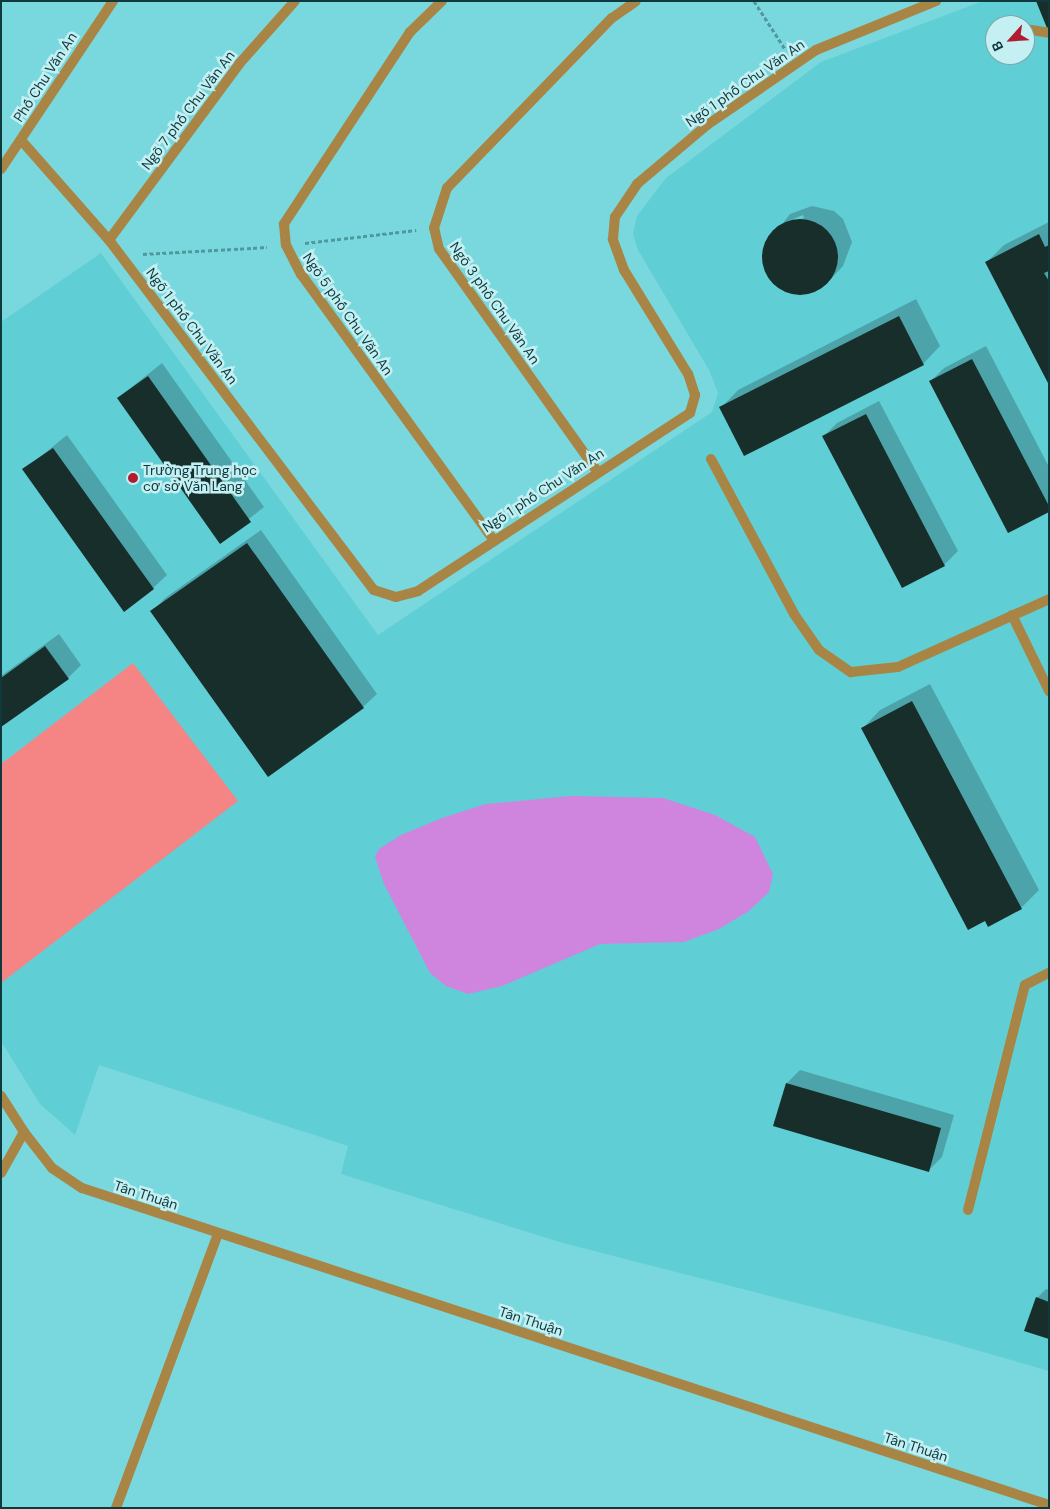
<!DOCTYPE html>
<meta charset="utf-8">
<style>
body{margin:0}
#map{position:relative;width:1050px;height:1509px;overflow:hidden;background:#79d8de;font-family:"DM Sans",sans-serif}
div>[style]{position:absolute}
.built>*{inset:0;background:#60ced5}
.green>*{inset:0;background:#f58585}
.water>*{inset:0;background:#cf85de}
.shadow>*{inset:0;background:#0003}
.building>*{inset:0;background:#182e2a}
.round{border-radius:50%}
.path>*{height:3px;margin-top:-1.5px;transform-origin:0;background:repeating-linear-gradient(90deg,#4f999e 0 4px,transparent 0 6.5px)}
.lane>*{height:10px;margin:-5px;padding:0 5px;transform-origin:5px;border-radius:5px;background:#a98545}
.street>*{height:10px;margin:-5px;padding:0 5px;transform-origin:5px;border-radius:5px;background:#a98545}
.dots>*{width:14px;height:14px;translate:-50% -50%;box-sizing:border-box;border:2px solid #c4f0f3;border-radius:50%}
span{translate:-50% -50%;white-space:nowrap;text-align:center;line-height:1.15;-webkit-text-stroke:5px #c4f0f3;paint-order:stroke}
.street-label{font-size:14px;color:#0f393c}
.poi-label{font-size:14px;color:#0f393c}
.left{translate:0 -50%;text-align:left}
.frame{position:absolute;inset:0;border:2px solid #0f393c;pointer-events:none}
.north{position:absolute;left:985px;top:15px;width:50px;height:50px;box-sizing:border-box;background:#c4f0f3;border:1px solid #7ca7aa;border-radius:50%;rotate:244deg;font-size:14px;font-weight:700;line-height:20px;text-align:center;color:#0f393c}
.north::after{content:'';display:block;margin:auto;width:18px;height:22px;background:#b01d31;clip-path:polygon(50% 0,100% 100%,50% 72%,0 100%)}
</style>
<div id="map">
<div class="built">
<div style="clip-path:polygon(evenodd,983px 1px,1049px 1px,1049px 1371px,941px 1340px,563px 1243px,341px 1174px,348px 1146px,99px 1065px,75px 1135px,40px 1104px,1px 1041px,1px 322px,101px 253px,378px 635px,712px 412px,718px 393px,709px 370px,638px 250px,633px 234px,637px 216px,666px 178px,821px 62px,983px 1px,995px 25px,1025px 25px,1025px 55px,995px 55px,995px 25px)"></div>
</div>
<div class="green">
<div style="clip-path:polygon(133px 663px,238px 801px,1px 983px,1px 764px)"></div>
</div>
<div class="water">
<div style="clip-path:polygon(571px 796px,663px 798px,715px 815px,755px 837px,773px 874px,769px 892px,749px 911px,719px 929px,684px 942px,600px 944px,502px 986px,468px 994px,446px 986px,430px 973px,384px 884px,375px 857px,379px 849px,401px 835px,442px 818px,486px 804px)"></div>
</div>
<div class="shadow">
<div style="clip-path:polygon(evenodd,812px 206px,834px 211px,843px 219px,852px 242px,843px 266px,830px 280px,820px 289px,795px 294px,773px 282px,763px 259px,764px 248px,790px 214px,812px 206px,803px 215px,804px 218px,781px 227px,781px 224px,803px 215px)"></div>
<div style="clip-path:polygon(1049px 222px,1049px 382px,987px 262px,1004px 245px)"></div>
<div style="clip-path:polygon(916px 299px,940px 346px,923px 364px,721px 408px,738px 390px)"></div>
<div style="clip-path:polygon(986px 346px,1049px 467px,1049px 511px,931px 381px,944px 368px)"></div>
<div style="clip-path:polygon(162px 363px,264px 507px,220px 542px,118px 398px)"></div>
<div style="clip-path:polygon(879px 401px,958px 551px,944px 565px,824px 436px,837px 423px)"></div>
<div style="clip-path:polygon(67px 435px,167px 575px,153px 588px,24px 470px)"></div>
<div style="clip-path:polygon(261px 530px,377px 694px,363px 707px,152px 612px,165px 598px)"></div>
<div style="clip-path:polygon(59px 634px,81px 665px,68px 678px,1px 726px,1px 676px)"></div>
<div style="clip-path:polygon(930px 684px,1039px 890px,1021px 908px,989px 925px,863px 728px,880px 710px)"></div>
<div style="clip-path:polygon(800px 1070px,954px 1115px,942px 1157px,928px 1171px,787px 1083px)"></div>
<div style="clip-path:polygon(1046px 1289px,1049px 1290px,1049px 1338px,1037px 1298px)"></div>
</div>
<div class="building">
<div style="clip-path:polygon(1036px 1px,1049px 1px,1049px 33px)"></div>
<div class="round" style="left:762px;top:219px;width:76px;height:76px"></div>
<div style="clip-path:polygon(1039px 234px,1045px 247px,1049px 245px,1049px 271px,1044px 273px,1049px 281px,1049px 385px,985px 262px)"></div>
<div style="clip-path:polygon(899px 316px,924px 365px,744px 456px,719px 407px)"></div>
<div style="clip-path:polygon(972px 359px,1049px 506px,1049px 512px,1008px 533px,929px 381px)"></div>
<div style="clip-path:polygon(148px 376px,251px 522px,220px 544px,117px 398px)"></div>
<div style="clip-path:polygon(866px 414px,945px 566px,902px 588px,822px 436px)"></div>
<div style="clip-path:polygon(53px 448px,154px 589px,124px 612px,22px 469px)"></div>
<div style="clip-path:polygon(247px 543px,364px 708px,268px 777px,150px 611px)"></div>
<div style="clip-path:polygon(45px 646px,69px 679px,1px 727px,1px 678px)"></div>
<div style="clip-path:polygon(912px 701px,1022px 909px,988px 927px,985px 921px,968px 930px,861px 728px)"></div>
<div style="clip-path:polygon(786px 1083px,941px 1128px,929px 1172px,773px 1126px)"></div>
<div style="clip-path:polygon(1036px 1297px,1049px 1302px,1049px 1339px,1024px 1331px)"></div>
</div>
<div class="path">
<div style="left:754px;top:1px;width:57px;rotate:57.1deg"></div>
<div style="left:305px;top:243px;width:112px;rotate:-6.7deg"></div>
<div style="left:143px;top:254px;width:124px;rotate:-3.2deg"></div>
</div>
<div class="lane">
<div style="left:1025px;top:29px;width:24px;rotate:9deg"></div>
<div style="left:711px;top:459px;width:176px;rotate:61.8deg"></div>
<div style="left:794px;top:614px;width:44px;rotate:55.2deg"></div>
<div style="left:819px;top:650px;width:39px;rotate:35deg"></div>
<div style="left:851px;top:672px;width:47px;rotate:-6.1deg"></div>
<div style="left:898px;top:667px;width:166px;rotate:-24.2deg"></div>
<div style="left:1012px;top:615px;width:85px;rotate:64deg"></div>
<div style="left:968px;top:1210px;width:232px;rotate:-75.8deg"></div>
<div style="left:1025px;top:985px;width:27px;rotate:-27deg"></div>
</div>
<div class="street">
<div style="left:442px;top:1px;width:45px;rotate:135.9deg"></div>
<div style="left:410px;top:32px;width:230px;rotate:123.3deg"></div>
<div style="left:284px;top:224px;width:21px;rotate:85deg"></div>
<div style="left:286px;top:245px;width:33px;rotate:63deg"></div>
<div style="left:301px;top:274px;width:327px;rotate:54.1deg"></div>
<div style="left:21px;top:140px;width:133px;rotate:48.7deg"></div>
<div style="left:109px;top:240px;width:439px;rotate:52.9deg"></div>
<div style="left:374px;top:590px;width:23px;rotate:18deg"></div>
<div style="left:396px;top:597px;width:23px;rotate:-15deg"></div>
<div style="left:418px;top:591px;width:325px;rotate:-33.2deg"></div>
<div style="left:690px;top:413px;width:19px;rotate:-74deg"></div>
<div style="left:695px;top:395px;width:22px;rotate:-108deg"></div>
<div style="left:688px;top:374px;width:122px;rotate:-121.6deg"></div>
<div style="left:624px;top:270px;width:33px;rotate:-110deg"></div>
<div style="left:613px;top:239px;width:22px;rotate:-85deg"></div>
<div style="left:615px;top:217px;width:40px;rotate:-56deg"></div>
<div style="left:637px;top:184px;width:92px;rotate:-40.1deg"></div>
<div style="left:707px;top:125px;width:132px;rotate:-34.5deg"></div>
<div style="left:816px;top:50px;width:130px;rotate:-22.2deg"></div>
<div style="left:1px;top:169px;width:202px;rotate:-56.3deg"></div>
<div style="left:109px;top:240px;width:219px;rotate:-53.5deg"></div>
<div style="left:239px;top:64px;width:84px;rotate:-48.4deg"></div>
<div style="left:597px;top:471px;width:272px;rotate:-125.4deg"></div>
<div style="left:439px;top:249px;width:22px;rotate:-103deg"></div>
<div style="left:434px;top:228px;width:42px;rotate:-72deg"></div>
<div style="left:447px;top:188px;width:237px;rotate:-45.9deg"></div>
<div style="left:612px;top:18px;width:29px;rotate:-35deg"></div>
<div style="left:1px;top:1096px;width:43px;rotate:57.4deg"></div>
<div style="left:24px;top:1132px;width:47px;rotate:119.3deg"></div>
<div style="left:24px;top:1132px;width:46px;rotate:52.1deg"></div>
<div style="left:52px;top:1168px;width:36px;rotate:34deg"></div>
<div style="left:82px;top:1188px;width:1018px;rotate:18.15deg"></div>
<div style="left:116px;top:1508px;width:293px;rotate:-69.6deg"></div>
</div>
<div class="dots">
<div style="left:133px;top:478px;background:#b01d31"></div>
</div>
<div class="street-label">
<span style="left:45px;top:77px;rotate:-57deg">Phố Chu Văn An</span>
<span style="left:745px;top:83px;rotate:-35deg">Ngõ 1 phố Chu Văn An</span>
<span style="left:188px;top:110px;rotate:-53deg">Ngõ 7 phố Chu Văn An</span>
<span style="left:495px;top:303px;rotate:55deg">Ngõ 3 phố Chu Văn An</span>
<span style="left:348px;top:314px;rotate:55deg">Ngõ 5 phố Chu Văn An</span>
<span style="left:192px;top:326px;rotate:53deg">Ngõ 1 phố Chu Văn An</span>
<span style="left:543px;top:490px;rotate:-33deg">Ngõ 1 phố Chu Văn An</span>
<span style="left:146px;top:1195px;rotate:18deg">Tân Thuận</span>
<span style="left:531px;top:1321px;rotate:18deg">Tân Thuận</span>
<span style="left:916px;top:1447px;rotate:18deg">Tân Thuận</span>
</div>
<div class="poi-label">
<span class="left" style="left:143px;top:478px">Trường Trung học<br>cơ sở Văn Lang</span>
</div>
<div class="frame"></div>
<div class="north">B</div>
</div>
